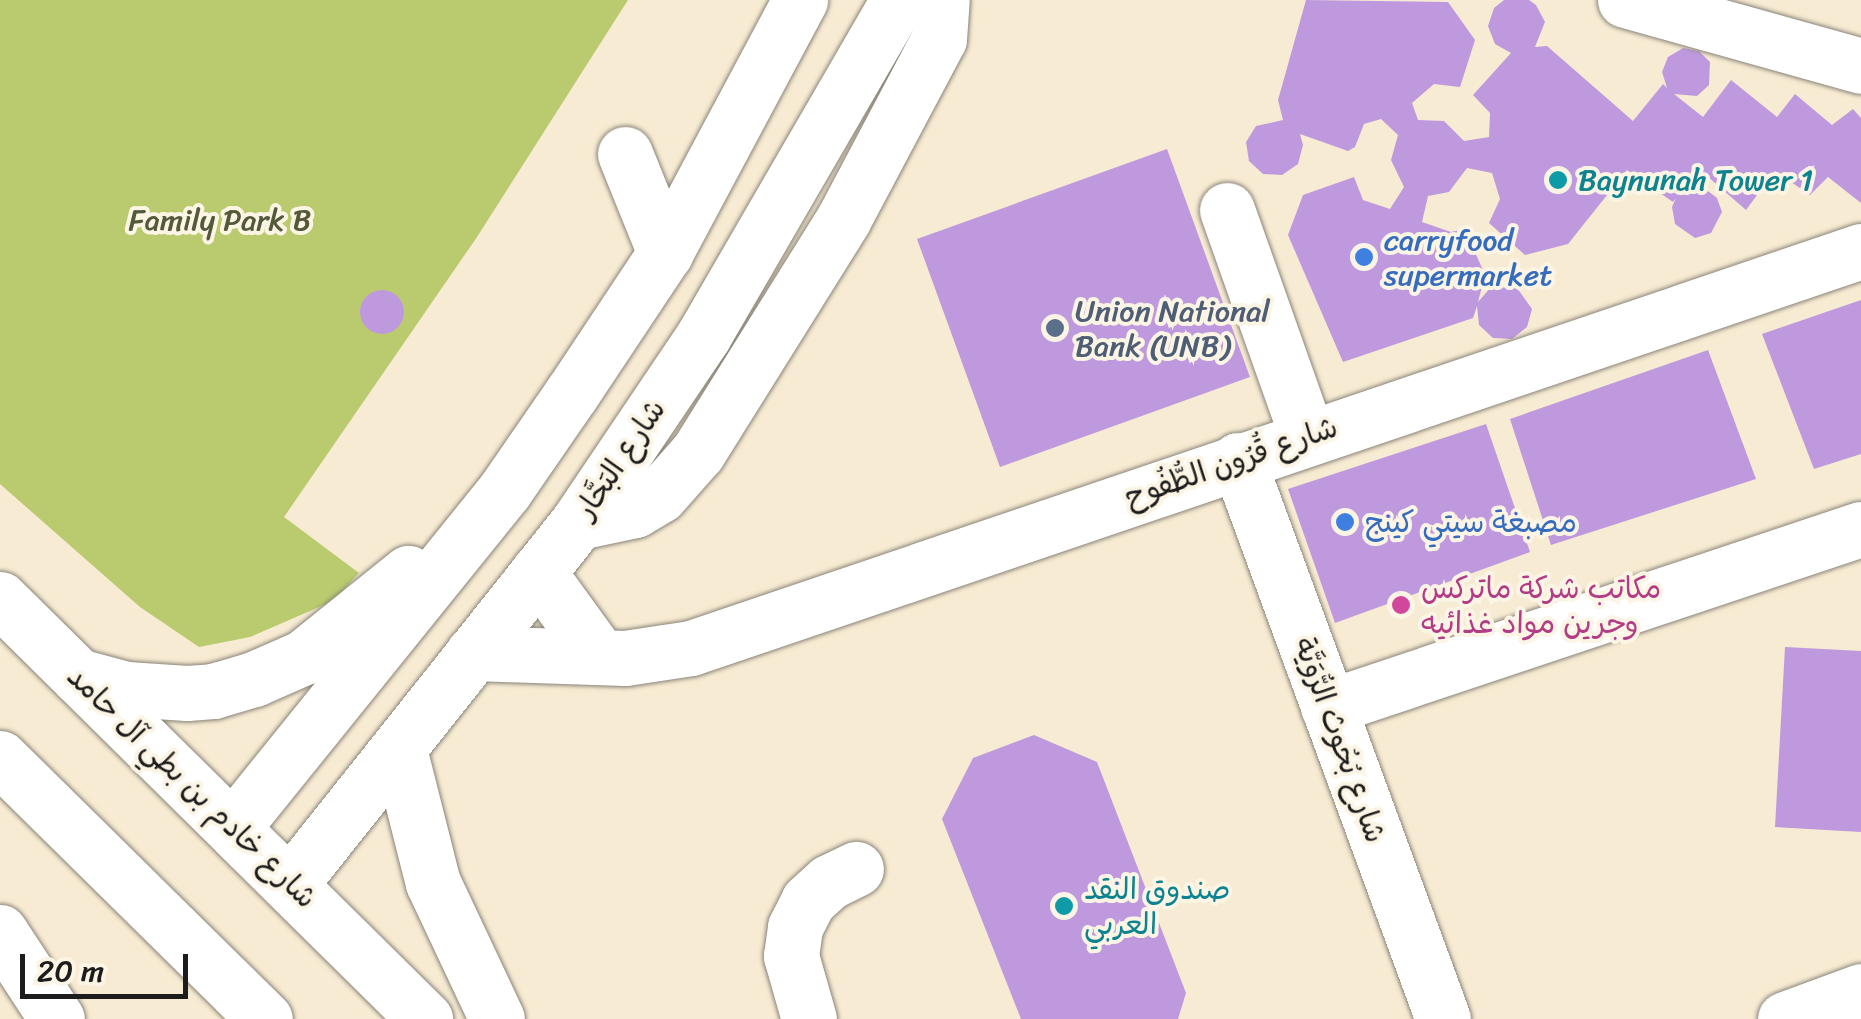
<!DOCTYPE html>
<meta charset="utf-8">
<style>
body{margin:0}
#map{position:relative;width:1861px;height:1019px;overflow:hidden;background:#f7ebd3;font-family:Sriracha,"Playpen Sans Arabic",sans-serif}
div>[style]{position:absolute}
.green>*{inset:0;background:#b9cb6e}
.building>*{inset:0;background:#bf99de}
.round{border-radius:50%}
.roads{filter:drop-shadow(0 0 2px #8a8478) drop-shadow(0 0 2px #8a8478)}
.minor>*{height:55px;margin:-27.5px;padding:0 27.5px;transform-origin:27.5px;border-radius:27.5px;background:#fff}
.dots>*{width:28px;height:28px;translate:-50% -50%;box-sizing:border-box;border:5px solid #fcf5e5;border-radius:50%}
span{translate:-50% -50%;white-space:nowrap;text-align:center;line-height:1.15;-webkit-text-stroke:8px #fcf5e5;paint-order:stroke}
.culture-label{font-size:30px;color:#0d838f}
.left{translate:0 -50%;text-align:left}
.park-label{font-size:30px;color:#535939}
.shop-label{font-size:30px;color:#366cbe}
.service-label{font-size:30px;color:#4e5e75}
.street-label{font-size:30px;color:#1c1c1c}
.hotel-label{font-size:30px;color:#b23c85}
.scale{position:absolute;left:20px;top:954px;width:168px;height:45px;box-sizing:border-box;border:5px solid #1c1c1c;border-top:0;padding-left:12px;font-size:30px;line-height:35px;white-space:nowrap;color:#1c1c1c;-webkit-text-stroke:8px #fcf5e5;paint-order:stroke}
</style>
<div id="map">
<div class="green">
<div style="clip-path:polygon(0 0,628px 0,477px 237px,284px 517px,359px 573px,333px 601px,250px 637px,199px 647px,140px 607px,0 484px)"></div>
</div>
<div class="building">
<div style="clip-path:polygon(1306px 0,1448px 2px,1475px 40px,1460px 87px,1434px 84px,1412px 103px,1418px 120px,1444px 121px,1464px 141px,1489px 137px,1490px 113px,1473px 95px,1511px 53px,1495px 44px,1488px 26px,1494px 8px,1504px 0,1529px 0,1536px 5px,1545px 22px,1535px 47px,1547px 46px,1633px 121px,1663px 84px,1667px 88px,1662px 72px,1668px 57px,1683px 48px,1699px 51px,1710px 62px,1709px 85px,1697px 96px,1674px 94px,1703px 117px,1731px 80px,1777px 117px,1795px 94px,1832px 125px,1853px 109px,1861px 118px,1861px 203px,1828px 177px,1810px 195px,1775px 171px,1746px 210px,1699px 169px,1680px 193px,1704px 188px,1717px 198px,1722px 212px,1711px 233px,1695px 238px,1675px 224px,1672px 207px,1676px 198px,1673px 202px,1627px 170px,1568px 244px,1525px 255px,1489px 223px,1500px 199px,1492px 173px,1467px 168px,1449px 192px,1428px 196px,1422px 222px,1451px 232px,1465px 229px,1485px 275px,1478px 302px,1491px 287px,1517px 288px,1532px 309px,1527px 327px,1512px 339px,1493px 338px,1479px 325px,1477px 306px,1473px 318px,1343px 362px,1288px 235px,1303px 195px,1354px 177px,1363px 200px,1390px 209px,1404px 187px,1391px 160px,1398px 135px,1381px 119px,1364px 124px,1355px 147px,1348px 151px,1300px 134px,1303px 145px,1298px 164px,1282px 175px,1263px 174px,1249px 161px,1246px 142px,1256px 126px,1283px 120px,1278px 100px)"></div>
<div style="clip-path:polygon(1167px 149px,1250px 377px,1000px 467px,917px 239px)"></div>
<div class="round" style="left:360px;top:290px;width:44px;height:44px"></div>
<div style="clip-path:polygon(1861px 300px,1861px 454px,1814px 469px,1762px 334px)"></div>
<div style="clip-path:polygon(1708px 350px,1756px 479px,1551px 545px,1510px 419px)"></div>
<div style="clip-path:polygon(1486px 424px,1530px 552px,1335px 623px,1288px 489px)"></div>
<div style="clip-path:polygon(1785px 647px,1861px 651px,1861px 832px,1775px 827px)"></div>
<div style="clip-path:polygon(1034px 735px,1097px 762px,1186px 993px,1178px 1019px,1021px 1019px,942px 819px,973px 758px)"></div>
</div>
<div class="roads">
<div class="minor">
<div style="left:1625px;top:0;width:245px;rotate:15.6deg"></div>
<div style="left:625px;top:154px;width:107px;rotate:68deg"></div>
<div style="left:1227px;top:210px;width:240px;rotate:70.5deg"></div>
<div style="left:1238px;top:460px;width:595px;rotate:69.86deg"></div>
<div style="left:578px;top:522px;width:58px;rotate:-11.9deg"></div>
<div style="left:635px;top:510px;width:29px;rotate:-31deg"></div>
<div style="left:660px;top:495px;width:57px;rotate:-48.5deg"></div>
<div style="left:698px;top:452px;width:274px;rotate:-58deg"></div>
<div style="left:843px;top:220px;width:205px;rotate:-62.1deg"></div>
<div style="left:939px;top:39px;width:39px;rotate:-86deg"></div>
<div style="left:538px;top:572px;width:104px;rotate:54deg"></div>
<div style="left:0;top:599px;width:598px;rotate:44.66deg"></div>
<div style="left:473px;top:653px;width:152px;rotate:1.9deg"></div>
<div style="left:625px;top:658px;width:67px;rotate:-8.6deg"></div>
<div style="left:691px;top:648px;width:1236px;rotate:-18.74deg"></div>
<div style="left:78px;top:676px;width:50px;rotate:15.2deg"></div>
<div style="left:126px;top:689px;width:61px;rotate:3.8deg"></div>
<div style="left:187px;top:693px;width:26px;rotate:-4deg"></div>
<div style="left:213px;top:691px;width:43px;rotate:-16.3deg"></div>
<div style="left:254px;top:679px;width:55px;rotate:-23.7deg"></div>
<div style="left:304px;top:657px;width:134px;rotate:-38.9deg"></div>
<div style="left:1328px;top:707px;width:562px;rotate:-18.47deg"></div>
<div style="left:399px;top:749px;width:138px;rotate:75.8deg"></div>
<div style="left:433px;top:883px;width:150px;rotate:64.8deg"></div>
<div style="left:0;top:758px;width:372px;rotate:44.6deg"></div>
<div style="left:234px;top:826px;width:432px;rotate:-51.1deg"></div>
<div style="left:505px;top:490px;width:118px;rotate:-55.4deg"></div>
<div style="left:572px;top:393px;width:168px;rotate:-56.4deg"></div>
<div style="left:665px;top:253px;width:287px;rotate:-61.9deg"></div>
<div style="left:291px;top:883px;width:461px;rotate:-51.5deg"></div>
<div style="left:578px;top:522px;width:225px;rotate:-56deg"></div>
<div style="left:704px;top:335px;width:387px;rotate:-59.9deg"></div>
<div style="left:0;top:932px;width:104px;rotate:56.8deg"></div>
<div style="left:809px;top:1019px;width:66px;rotate:-105.9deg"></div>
<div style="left:791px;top:956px;width:29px;rotate:-82deg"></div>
<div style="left:795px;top:927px;width:29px;rotate:-63deg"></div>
<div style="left:808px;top:901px;width:28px;rotate:-42deg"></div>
<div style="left:829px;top:882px;width:30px;rotate:-26deg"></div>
<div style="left:1785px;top:1019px;width:81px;rotate:-20.2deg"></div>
</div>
</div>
<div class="dots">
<div style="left:1558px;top:180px;background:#0f9aa8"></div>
<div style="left:1364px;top:257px;background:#3f7fe0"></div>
<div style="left:1055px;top:328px;background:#5c6f8a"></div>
<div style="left:1345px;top:522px;background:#3f7fe0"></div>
<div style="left:1401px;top:605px;background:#d1479c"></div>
<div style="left:1064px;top:906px;background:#0f9aa8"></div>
</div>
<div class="culture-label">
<span class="left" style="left:1578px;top:180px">Baynunah Tower 1</span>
<span class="left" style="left:1084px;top:906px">صندوق النقد<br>العربي</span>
</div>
<div class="park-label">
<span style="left:220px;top:220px">Family Park B</span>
</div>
<div class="shop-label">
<span class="left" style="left:1384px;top:257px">carryfood<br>supermarket</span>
<span class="left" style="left:1365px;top:522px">مصبغة سيتي كينج</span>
</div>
<div class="service-label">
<span class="left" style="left:1075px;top:328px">Union National<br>Bank (UNB)</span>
</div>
<div class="street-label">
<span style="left:620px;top:459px;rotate:-56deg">شارع البَحَّار</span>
<span style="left:1231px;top:462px;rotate:-19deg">شارع قُرُون الطُّفُوح</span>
<span style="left:1340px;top:740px;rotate:70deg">شارع بُحُوث الرُّوَيَّة</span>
<span style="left:192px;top:787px;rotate:44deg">شارع خادم بن بطي آل حامد</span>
</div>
<div class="hotel-label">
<span class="left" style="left:1421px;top:605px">مكاتب شركة ماتركس<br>وجرين مواد غذائيه</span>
</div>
<div class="scale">20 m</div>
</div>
